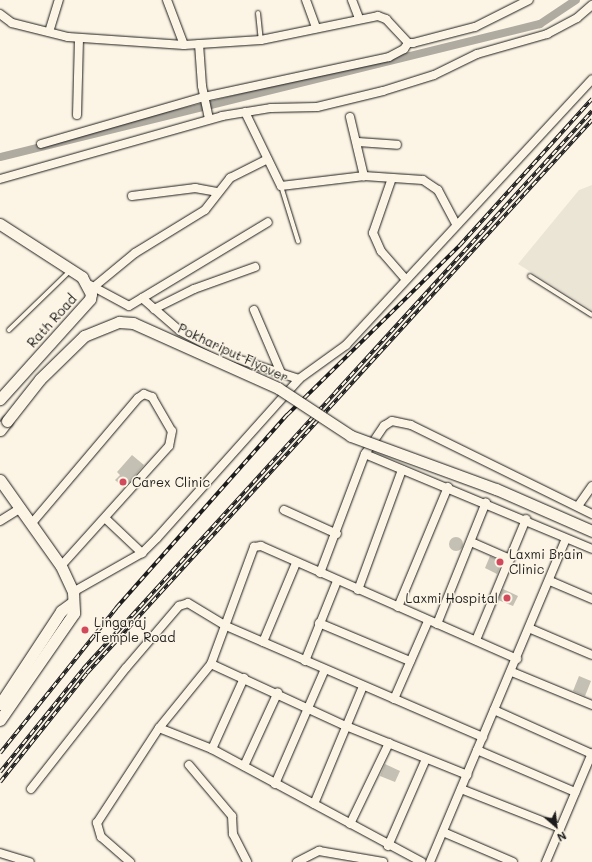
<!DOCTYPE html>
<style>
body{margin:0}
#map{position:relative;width:592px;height:862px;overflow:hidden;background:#fcf5e5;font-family:Mali,sans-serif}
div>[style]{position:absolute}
.built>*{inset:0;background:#ebe5d6}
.canal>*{height:8px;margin:-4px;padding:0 4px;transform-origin:4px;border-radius:4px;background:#b0aba1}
.building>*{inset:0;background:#c4c0b3}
.round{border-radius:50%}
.roads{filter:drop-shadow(0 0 1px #1c1c1c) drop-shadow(0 0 1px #1c1c1c)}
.lane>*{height:4px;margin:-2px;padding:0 2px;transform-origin:2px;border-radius:2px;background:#fcf5e5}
.street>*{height:8px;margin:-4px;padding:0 4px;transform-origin:4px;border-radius:4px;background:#fcf5e5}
.secondary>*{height:11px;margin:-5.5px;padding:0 5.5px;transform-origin:5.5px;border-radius:5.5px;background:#fcf5e5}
.rail>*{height:3.5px;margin-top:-1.75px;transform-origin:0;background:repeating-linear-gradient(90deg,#fcf5e5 0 6px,#1c1c1c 0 12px);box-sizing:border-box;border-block:1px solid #1c1c1c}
.bridges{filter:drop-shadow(0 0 1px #1c1c1c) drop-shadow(0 0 1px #1c1c1c)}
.secondary-bridge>*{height:11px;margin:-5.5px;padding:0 5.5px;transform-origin:5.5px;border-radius:5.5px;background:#fcf5e5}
.dots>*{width:11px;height:11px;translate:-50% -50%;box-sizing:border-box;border:2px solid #fcf5e5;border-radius:50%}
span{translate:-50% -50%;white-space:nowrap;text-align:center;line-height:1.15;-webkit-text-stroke:3px #fcf5e5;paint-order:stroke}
.street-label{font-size:13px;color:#1c1c1c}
.poi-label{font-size:13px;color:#1c1c1c}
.left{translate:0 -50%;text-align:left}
.right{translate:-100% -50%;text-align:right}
.north{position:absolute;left:536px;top:806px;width:40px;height:40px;-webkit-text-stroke:3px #fcf5e5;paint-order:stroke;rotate:152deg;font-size:11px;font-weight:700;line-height:16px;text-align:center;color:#1c1c1c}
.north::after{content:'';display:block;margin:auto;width:14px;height:18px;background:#1c1c1c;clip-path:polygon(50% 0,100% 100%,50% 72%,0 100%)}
</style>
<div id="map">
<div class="built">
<div style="clip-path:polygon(592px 185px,592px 310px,518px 264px,579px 190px)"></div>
</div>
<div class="canal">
<div style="left:0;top:157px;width:556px;rotate:-13.84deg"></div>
<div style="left:540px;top:24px;width:43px;rotate:-33.7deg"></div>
</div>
<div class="building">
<div style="clip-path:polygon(132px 455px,144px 465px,124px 488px,115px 480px,120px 475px,117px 472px)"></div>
<div class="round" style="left:449px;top:537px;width:14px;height:14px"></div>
<div style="clip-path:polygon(490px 556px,502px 562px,497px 574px,485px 568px)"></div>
<div style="clip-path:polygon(503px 589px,518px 596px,513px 606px,498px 600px)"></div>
<div style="clip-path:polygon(579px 676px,591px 681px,585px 696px,573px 691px)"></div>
<div style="clip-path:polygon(385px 764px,400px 771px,395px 782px,380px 776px)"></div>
</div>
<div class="roads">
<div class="lane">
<div style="left:258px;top:13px;width:27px;rotate:84deg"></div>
<div style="left:281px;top:186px;width:58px;rotate:72.8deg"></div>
<div style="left:530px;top:276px;width:73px;rotate:32.2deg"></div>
<div style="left:9px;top:330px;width:86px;rotate:-44.1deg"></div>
</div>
<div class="street">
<div style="left:167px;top:0;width:48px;rotate:69.3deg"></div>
<div style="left:306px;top:0;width:30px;rotate:70deg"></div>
<div style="left:352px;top:0;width:19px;rotate:69deg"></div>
<div style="left:0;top:14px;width:15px;rotate:37deg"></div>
<div style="left:12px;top:23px;width:58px;rotate:14deg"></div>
<div style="left:68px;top:37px;width:116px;rotate:3.9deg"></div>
<div style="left:184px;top:45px;width:77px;rotate:-3.7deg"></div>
<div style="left:261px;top:40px;width:119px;rotate:-11.6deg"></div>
<div style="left:378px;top:16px;width:9px;rotate:21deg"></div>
<div style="left:386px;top:19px;width:33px;rotate:47deg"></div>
<div style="left:408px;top:43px;width:5px"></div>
<div style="left:413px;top:43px;width:64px;rotate:-14.5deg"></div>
<div style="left:475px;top:27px;width:60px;rotate:-26.6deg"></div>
<div style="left:49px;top:32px;width:34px;rotate:-73deg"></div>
<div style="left:199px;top:44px;width:42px;rotate:85.9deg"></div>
<div style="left:202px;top:86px;width:34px;rotate:78deg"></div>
<div style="left:245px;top:112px;width:82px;rotate:64.1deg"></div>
<div style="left:281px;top:186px;width:84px;rotate:-6.9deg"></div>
<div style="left:364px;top:176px;width:59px;rotate:3.9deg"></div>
<div style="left:423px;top:180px;width:18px;rotate:34deg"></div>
<div style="left:438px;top:190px;width:38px;rotate:62deg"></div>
<div style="left:77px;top:115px;width:77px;rotate:-88.5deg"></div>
<div style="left:350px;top:117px;width:61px;rotate:76.7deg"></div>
<div style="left:358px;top:142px;width:39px;rotate:4deg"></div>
<div style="left:41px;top:144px;width:170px;rotate:-16.1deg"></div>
<div style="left:204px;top:97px;width:189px;rotate:-12.2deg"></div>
<div style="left:389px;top:57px;width:17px;rotate:-28deg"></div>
<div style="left:404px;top:49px;width:7px;rotate:-56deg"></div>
<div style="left:392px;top:178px;width:58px;rotate:109.1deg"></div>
<div style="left:373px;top:233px;width:20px;rotate:66deg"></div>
<div style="left:381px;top:251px;width:38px;rotate:49deg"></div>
<div style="left:0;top:179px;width:231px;rotate:-15.8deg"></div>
<div style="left:222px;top:116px;width:50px;rotate:-9.3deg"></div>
<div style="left:271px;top:108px;width:46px;rotate:-1.2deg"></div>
<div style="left:317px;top:107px;width:68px;rotate:-13.6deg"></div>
<div style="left:383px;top:91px;width:53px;rotate:-17.4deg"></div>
<div style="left:434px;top:75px;width:48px;rotate:-26deg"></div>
<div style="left:477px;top:54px;width:73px;rotate:-15.9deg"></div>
<div style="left:547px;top:34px;width:34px;rotate:-28deg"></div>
<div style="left:577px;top:18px;width:20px;rotate:-41deg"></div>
<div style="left:132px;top:196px;width:64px;rotate:-7.2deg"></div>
<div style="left:195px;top:188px;width:22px;rotate:10deg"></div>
<div style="left:90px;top:285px;width:44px;rotate:28.3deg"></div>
<div style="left:129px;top:306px;width:162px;rotate:-31.1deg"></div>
<div style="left:95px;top:286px;width:52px;rotate:-39.5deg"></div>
<div style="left:135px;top:253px;width:82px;rotate:-31.6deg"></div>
<div style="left:205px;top:210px;width:41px;rotate:-52deg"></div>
<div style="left:230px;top:178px;width:42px;rotate:-26.6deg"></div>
<div style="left:142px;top:298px;width:50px;rotate:41deg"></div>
<div style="left:180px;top:331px;width:51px;rotate:28.1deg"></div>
<div style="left:225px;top:355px;width:78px;rotate:18deg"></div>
<div style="left:154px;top:309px;width:45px;rotate:-26.6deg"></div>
<div style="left:194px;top:289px;width:65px;rotate:-19.8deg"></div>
<div style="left:254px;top:310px;width:69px;rotate:66.8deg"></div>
<div style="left:365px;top:454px;width:246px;rotate:22.7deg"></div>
<div style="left:578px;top:506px;width:24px;rotate:-55deg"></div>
<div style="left:284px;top:510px;width:58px;rotate:24.4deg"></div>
<div style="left:106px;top:519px;width:50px;rotate:43.4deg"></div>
<div style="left:0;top:521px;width:25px;rotate:-32deg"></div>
<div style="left:32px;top:523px;width:164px;rotate:-49.7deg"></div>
<div style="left:138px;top:398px;width:7px;rotate:-34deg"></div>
<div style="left:144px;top:394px;width:9px;rotate:21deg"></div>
<div style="left:152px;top:397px;width:39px;rotate:60deg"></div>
<div style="left:172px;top:431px;width:15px;rotate:101deg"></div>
<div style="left:169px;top:446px;width:161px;rotate:132deg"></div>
<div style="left:471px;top:542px;width:43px;rotate:23.6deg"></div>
<div style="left:320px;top:573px;width:127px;rotate:-69.3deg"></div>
<div style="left:365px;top:454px;width:34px;rotate:-56deg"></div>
<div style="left:384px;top:426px;width:9px;rotate:-32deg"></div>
<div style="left:392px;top:421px;width:19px;rotate:12deg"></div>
<div style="left:411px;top:425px;width:202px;rotate:26.2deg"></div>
<div style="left:550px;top:581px;width:46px;rotate:23.2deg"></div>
<div style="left:358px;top:590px;width:128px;rotate:-69.9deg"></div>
<div style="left:73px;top:592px;width:79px;rotate:-29.5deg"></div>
<div style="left:142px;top:553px;width:21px;rotate:-45deg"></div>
<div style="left:157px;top:538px;width:213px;rotate:-48.2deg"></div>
<div style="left:299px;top:379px;width:58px;rotate:-35.9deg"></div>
<div style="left:346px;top:345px;width:362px;rotate:-47.2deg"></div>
<div style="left:398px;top:607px;width:130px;rotate:-67.4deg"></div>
<div style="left:319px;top:623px;width:99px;rotate:22.7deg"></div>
<div style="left:437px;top:624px;width:131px;rotate:-68.1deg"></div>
<div style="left:531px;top:629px;width:66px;rotate:23.1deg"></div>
<div style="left:476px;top:640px;width:131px;rotate:-67.5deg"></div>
<div style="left:263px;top:642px;width:86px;rotate:-67.3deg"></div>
<div style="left:305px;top:661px;width:86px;rotate:-68.2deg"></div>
<div style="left:211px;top:664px;width:149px;rotate:24.7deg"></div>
<div style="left:346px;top:726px;width:131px;rotate:22deg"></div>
<div style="left:512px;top:672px;width:87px;rotate:22.4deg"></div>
<div style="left:394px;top:699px;width:85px;rotate:-66.4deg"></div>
<div style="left:494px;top:710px;width:107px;rotate:24.2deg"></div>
<div style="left:159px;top:728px;width:57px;rotate:21.6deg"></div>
<div style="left:212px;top:749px;width:238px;rotate:28.3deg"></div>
<div style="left:212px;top:749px;width:78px;rotate:-65.7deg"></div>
<div style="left:477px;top:750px;width:107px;rotate:23.2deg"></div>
<div style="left:189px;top:765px;width:67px;rotate:49.9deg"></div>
<div style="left:232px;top:816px;width:18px;rotate:87deg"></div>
<div style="left:233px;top:834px;width:31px;rotate:63deg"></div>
<div style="left:244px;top:766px;width:81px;rotate:-65.3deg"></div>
<div style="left:275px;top:784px;width:125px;rotate:-66.5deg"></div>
<div style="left:31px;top:789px;width:154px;rotate:-51.9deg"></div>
<div style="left:126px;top:668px;width:82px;rotate:-49.5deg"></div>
<div style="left:179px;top:606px;width:9px;rotate:-18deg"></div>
<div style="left:188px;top:603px;width:44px;rotate:31.2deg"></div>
<div style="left:226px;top:626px;width:280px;rotate:23.4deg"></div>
<div style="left:461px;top:789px;width:106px;rotate:21.5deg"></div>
<div style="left:314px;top:804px;width:128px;rotate:-67.4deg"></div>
<div style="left:350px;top:824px;width:90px;rotate:-64.3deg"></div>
<div style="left:443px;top:832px;width:76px;rotate:23.2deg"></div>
<div style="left:388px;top:846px;width:95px;rotate:-66.4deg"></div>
<div style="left:0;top:853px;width:31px;rotate:17deg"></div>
<div style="left:130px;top:862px;width:38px;rotate:-139deg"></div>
<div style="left:101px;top:837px;width:15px;rotate:-106deg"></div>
<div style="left:97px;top:823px;width:113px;rotate:-56.9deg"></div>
<div style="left:159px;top:728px;width:82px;rotate:-50.9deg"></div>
<div style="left:211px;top:664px;width:125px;rotate:-69.8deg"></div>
<div style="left:254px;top:547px;width:7px;rotate:-8deg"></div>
<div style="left:261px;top:546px;width:280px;rotate:23.8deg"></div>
<div style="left:297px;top:862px;width:25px;rotate:-27deg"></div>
<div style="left:319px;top:851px;width:65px;rotate:9.8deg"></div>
<div style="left:430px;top:862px;width:350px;rotate:-67.2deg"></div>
<div style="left:546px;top:862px;width:118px;rotate:-67.1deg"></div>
</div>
<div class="secondary">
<div style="left:0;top:224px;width:98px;rotate:32.9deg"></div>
<div style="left:82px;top:277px;width:19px;rotate:62deg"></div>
<div style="left:91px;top:294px;width:5px;rotate:101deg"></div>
<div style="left:90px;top:299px;width:135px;rotate:132deg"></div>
<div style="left:0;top:430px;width:11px;rotate:-52deg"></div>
<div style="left:0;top:480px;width:105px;rotate:54.7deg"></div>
<div style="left:61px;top:566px;width:29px;rotate:65deg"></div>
<div style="left:73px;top:592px;width:21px;rotate:87deg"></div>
<div style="left:74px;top:613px;width:130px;rotate:124.7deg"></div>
<div style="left:0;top:704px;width:111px;rotate:-56.7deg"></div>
<div style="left:61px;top:611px;width:14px;rotate:-36deg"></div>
</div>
</div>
<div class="rail">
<div style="left:0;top:753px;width:186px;rotate:-51.3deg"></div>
<div style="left:116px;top:608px;width:258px;rotate:-48.5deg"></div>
<div style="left:287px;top:415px;width:243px;rotate:-44.5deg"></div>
<div style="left:460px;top:245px;width:197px;rotate:-47.9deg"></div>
<div style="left:0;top:772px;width:132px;rotate:-51.1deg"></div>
<div style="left:83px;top:669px;width:755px;rotate:-47.63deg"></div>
<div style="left:0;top:782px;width:139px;rotate:-51.4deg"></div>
<div style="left:87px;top:673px;width:749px;rotate:-47.6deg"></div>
</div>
<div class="bridges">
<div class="secondary-bridge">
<div style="left:7px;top:421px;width:53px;rotate:-51.8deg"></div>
<div style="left:40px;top:379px;width:62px;rotate:-44.3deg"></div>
<div style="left:84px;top:336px;width:38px;rotate:-22deg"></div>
<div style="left:119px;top:322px;width:14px;rotate:4deg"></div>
<div style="left:133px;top:323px;width:159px;rotate:24.1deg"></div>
<div style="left:278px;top:388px;width:87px;rotate:33.3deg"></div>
<div style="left:351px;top:436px;width:154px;rotate:20.1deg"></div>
<div style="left:496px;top:489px;width:105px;rotate:23.6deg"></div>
</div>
</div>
<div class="dots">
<div style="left:123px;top:482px;background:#d1495b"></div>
<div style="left:500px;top:562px;background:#d1495b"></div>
<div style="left:507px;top:598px;background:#d1495b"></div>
<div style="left:85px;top:630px;background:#d1495b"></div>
</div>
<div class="street-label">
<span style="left:52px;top:321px;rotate:-48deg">Rath Road</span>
<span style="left:233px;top:353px;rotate:25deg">Pokhariput Flyover</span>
</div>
<div class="poi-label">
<span class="left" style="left:132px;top:482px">Carex Clinic</span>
<span class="left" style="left:509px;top:562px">Laxmi Brain<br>Clinic</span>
<span class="right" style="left:498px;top:598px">Laxmi Hospital</span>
<span class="left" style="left:94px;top:630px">Lingaraj<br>Temple Road</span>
</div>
<div class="north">N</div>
</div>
